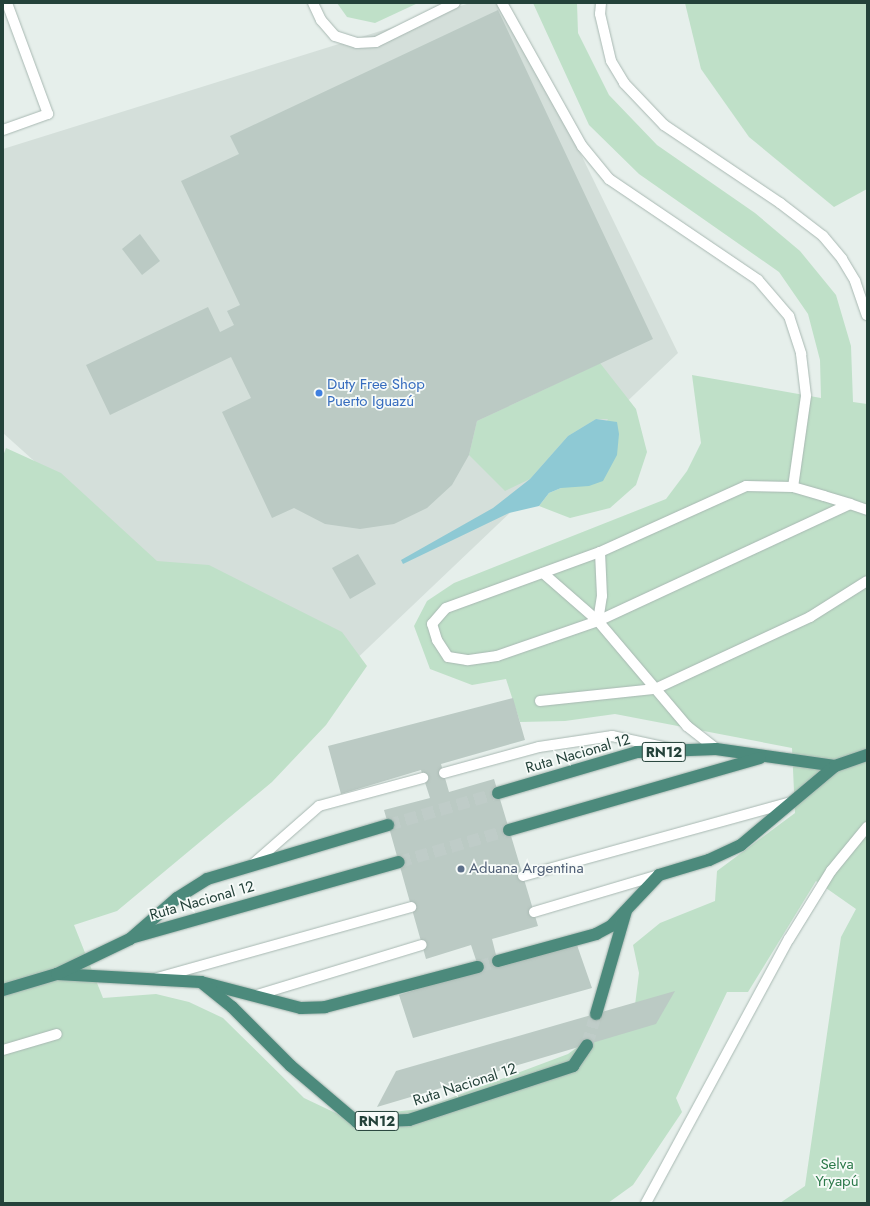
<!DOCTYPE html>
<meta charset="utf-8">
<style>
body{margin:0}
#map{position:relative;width:870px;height:1206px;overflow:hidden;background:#e6efeb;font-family:Jost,sans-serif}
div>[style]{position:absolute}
.built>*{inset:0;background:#d4dfda}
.green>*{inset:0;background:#bfe0c8}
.water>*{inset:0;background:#8ec9d4}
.building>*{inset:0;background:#bbcac4}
.trunk-tunnel>*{height:12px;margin-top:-6px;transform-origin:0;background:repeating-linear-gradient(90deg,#bfccc8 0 12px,transparent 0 18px)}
.roads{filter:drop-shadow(0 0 1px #a8b8b2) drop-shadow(0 0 1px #a8b8b2)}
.service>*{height:10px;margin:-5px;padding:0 5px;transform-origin:5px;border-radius:5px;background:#fff}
.trunk>*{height:12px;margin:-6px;padding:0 6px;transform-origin:6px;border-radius:6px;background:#4c8a7c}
.dots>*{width:11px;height:11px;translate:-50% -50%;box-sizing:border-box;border:2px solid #f7fbf9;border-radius:50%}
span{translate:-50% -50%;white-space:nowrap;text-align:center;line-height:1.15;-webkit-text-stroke:3.5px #f7fbf9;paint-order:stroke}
.shield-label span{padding:1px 3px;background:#f7fbf9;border:1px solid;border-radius:3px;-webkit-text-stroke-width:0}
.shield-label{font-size:14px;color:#24423a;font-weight:700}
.shop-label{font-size:15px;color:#366cbe}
.left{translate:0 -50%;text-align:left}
.street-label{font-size:15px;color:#24423a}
.service-label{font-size:15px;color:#4e5e75}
.park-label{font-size:15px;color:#2d7a4b}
.frame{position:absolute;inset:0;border:4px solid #24423a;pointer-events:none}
</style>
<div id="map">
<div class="built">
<div style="clip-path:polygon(470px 3px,507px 3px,678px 353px,307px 706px,3px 433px,3px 149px)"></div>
</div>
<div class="green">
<div style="clip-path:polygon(337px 3px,418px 3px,375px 23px,347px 17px)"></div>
<div style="clip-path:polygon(533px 3px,577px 3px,578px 33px,609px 95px,657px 145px,755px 213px,800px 251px,836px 295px,851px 346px,853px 402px,867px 404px,867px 1203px,780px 1203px,805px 1186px,841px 937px,856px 909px,816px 881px,748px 992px,727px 992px,676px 1098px,682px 1112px,633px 1185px,608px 1203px,3px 1203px,3px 456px,6px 448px,61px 473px,157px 561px,209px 565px,342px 632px,367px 666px,326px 725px,272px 782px,117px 911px,74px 925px,103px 998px,156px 994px,189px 1002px,223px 1018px,304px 1098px,344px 1117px,421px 1109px,568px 1054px,635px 1005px,639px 973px,633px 945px,660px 923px,715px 901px,717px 871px,795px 813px,792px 748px,615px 714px,565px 721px,520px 722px,506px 679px,472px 685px,430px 669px,414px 626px,427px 601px,454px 583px,666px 499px,687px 471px,701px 443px,692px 375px,821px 398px,820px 360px,808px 314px,779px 272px,639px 174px,589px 125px)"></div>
<div style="clip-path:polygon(685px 3px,867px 3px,867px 189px,834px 207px,749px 137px,701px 69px)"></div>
<div style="clip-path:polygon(600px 363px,636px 409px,647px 452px,636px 485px,610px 508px,570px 518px,539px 506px,549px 493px,561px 488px,608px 419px,596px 419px,568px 436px,530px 479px,505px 491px,469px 455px,477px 421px)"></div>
</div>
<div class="water">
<div style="clip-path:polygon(596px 419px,617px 422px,619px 434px,617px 455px,603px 481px,589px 486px,561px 488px,549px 493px,539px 506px,509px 513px,403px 564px,401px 560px,493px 508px,530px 479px,568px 436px)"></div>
</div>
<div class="building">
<div style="clip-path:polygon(498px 10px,653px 339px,477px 421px,469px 455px,452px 485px,427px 508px,394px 524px,360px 529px,325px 524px,294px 508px,272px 518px,222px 412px,251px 398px,231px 357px,110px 415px,86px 365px,208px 307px,220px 332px,234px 325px,227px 311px,240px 305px,181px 181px,239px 154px,230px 136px)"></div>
<div style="clip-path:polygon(140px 234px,160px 261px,142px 275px,122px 249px)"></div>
<div style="clip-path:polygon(358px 554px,376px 584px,350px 599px,332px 568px)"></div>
<div style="clip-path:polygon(513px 698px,525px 740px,441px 764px,449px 792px,494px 779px,538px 926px,492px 939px,499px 967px,577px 945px,592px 988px,413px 1038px,399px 995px,479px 969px,471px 945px,426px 959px,384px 810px,430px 798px,421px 770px,341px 794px,328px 746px)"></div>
<div style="clip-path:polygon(675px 991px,656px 1024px,377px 1107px,396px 1071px)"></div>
</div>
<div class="trunk-tunnel">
<div style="left:388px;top:825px;width:115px;rotate:-16.2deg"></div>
<div style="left:399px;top:862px;width:115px;rotate:-16.2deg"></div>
<div style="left:478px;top:967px;width:21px;rotate:-17deg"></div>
<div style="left:587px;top:1045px;width:32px;rotate:-74deg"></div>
</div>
<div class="roads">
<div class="service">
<div style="left:313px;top:3px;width:19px;rotate:65deg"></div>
<div style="left:321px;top:20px;width:21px;rotate:49deg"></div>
<div style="left:335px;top:36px;width:23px;rotate:18deg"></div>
<div style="left:357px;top:43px;width:19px;rotate:-3deg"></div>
<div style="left:376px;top:42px;width:88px;rotate:-26.3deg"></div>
<div style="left:502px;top:3px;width:164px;rotate:60.8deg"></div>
<div style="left:582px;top:146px;width:43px;rotate:50.7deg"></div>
<div style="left:609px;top:179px;width:180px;rotate:34.1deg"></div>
<div style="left:758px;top:280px;width:48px;rotate:49.3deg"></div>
<div style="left:789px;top:316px;width:40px;rotate:72deg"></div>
<div style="left:801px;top:354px;width:42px;rotate:83.2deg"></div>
<div style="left:806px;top:396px;width:92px;rotate:98.1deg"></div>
<div style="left:601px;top:3px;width:11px;rotate:95deg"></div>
<div style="left:600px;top:14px;width:48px;rotate:76.8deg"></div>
<div style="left:611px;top:61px;width:26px;rotate:59deg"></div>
<div style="left:624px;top:83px;width:58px;rotate:46.4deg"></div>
<div style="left:664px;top:125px;width:140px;rotate:33.9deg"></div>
<div style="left:780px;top:203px;width:54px;rotate:37.5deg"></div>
<div style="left:823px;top:236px;width:30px;rotate:50deg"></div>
<div style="left:842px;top:259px;width:26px;rotate:59deg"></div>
<div style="left:855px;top:281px;width:36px;rotate:71deg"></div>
<div style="left:3px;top:130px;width:48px;rotate:-19.6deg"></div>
<div style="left:48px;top:114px;width:118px;rotate:-110.3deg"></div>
<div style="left:850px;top:504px;width:278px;rotate:155.1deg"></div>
<div style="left:598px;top:621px;width:107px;rotate:160.9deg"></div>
<div style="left:497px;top:656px;width:30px;rotate:172deg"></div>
<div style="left:467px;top:660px;width:19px;rotate:-171deg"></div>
<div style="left:448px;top:657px;width:20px;rotate:-123deg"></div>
<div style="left:437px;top:640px;width:17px;rotate:-107deg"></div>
<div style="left:432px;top:624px;width:21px;rotate:-49deg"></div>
<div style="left:446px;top:608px;width:164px;rotate:-20deg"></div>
<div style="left:600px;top:552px;width:160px;rotate:-24.3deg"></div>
<div style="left:746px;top:486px;width:47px;rotate:1.2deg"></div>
<div style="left:793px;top:487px;width:32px;rotate:16deg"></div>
<div style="left:824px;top:496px;width:27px;rotate:17deg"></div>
<div style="left:850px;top:504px;width:18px;rotate:19deg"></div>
<div style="left:543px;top:573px;width:73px;rotate:41.1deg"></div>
<div style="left:598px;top:621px;width:138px;rotate:49.7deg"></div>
<div style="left:687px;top:726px;width:37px;rotate:38deg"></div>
<div style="left:598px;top:621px;width:25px;rotate:-81deg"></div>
<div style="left:602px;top:596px;width:44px;rotate:-92.6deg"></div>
<div style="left:540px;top:701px;width:116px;rotate:-6deg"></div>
<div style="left:655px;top:689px;width:171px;rotate:-24.9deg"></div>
<div style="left:810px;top:617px;width:67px;rotate:-32.3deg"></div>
<div style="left:444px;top:773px;width:98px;rotate:-15.3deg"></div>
<div style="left:539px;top:747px;width:74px;rotate:-8.6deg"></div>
<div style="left:612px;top:736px;width:57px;rotate:12.1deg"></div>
<div style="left:253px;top:864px;width:88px;rotate:-41.3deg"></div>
<div style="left:319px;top:806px;width:108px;rotate:-15.1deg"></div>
<div style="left:523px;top:876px;width:278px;rotate:-15.4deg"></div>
<div style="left:534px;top:912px;width:130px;rotate:-16.5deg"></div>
<div style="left:157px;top:978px;width:264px;rotate:-15.6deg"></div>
<div style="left:257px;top:995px;width:172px;rotate:-16.9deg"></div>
<div style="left:3px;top:1050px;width:56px;rotate:-16.5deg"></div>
<div style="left:646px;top:1203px;width:300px;rotate:-61.6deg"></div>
<div style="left:789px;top:939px;width:80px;rotate:-58.3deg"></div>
<div style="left:831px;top:871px;width:57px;rotate:-50.7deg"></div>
</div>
<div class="trunk">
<div style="left:498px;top:793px;width:145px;rotate:-16.4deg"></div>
<div style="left:637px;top:752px;width:79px;rotate:-2.2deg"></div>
<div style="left:716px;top:749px;width:120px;rotate:8.1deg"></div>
<div style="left:509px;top:830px;width:261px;rotate:-16deg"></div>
<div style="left:134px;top:937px;width:275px;rotate:-15.8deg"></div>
<div style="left:498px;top:961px;width:102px;rotate:-15.4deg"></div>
<div style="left:596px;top:934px;width:17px;rotate:-28deg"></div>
<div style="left:611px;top:926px;width:70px;rotate:-46.7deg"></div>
<div style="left:659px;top:875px;width:52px;rotate:-16.7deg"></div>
<div style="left:709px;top:860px;width:35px;rotate:-25deg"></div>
<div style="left:741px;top:845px;width:123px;rotate:-40deg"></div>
<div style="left:835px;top:766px;width:34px;rotate:-19deg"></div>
<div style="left:57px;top:974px;width:144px;rotate:3.2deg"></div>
<div style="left:201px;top:982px;width:103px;rotate:14.6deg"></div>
<div style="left:301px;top:1008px;width:24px;rotate:-2deg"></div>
<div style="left:325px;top:1007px;width:158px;rotate:-14.7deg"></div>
<div style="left:201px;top:982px;width:40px;rotate:39deg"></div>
<div style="left:232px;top:1007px;width:83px;rotate:45deg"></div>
<div style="left:291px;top:1066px;width:87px;rotate:40.3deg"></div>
<div style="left:357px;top:1122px;width:52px;rotate:-2.2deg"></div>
<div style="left:409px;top:1120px;width:173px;rotate:-18.2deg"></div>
<div style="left:573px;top:1066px;width:25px;rotate:-56deg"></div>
<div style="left:3px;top:990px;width:56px;rotate:-16.5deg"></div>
<div style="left:57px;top:974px;width:81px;rotate:-25.6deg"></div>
<div style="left:130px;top:939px;width:62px;rotate:-41.1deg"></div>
<div style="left:177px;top:898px;width:36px;rotate:-32deg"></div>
<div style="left:207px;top:879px;width:189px;rotate:-16.6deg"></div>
<div style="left:596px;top:1014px;width:107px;rotate:-73.8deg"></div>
</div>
</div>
<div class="dots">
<div style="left:319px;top:393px;background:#3f7fe0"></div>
<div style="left:461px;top:869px;background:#5c6f8a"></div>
</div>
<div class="shield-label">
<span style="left:664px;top:752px">RN12</span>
<span style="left:377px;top:1121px">RN12</span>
</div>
<div class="shop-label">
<span class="left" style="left:327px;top:393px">Duty Free Shop<br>Puerto Iguazú</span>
</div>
<div class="street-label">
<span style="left:578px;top:754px;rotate:-16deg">Ruta Nacional 12</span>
<span style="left:202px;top:901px;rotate:-16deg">Ruta Nacional 12</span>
<span style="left:465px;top:1085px;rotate:-18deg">Ruta Nacional 12</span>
</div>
<div class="service-label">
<span class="left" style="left:469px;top:869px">Aduana Argentina</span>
</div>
<div class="park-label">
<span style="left:837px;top:1173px">Selva<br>Yryapú</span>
</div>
<div class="frame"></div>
</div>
